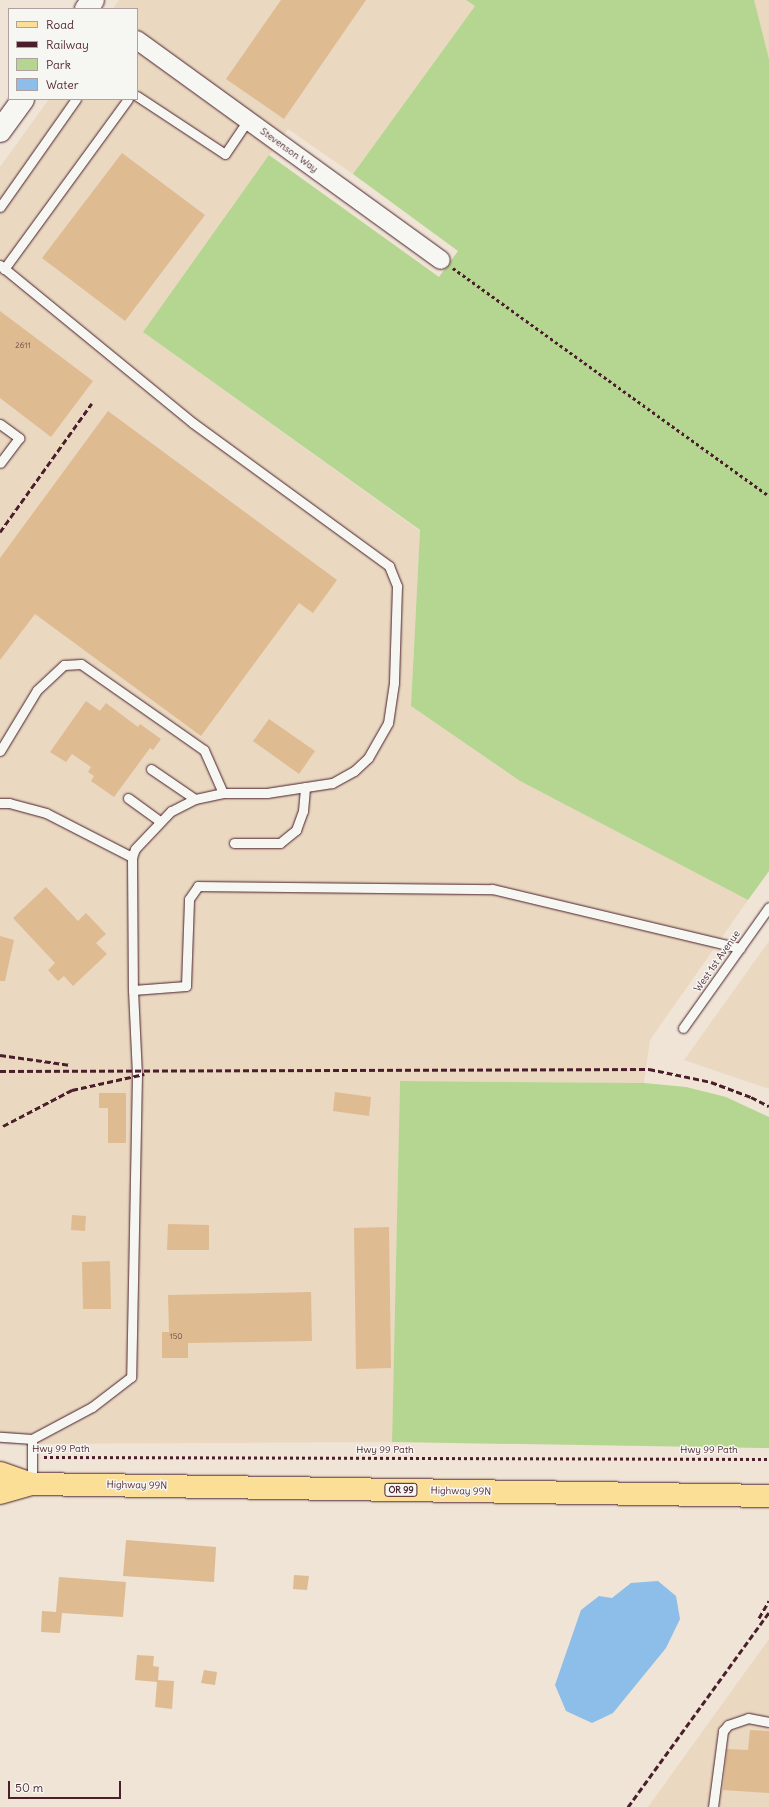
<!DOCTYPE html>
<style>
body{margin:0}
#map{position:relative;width:769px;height:1807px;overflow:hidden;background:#efe4d5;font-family:Delius,sans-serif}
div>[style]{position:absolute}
.built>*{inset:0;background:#ead8c1}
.green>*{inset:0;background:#b4d690}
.water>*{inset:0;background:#8dbee9}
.building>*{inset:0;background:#dfbb91}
.path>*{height:2.5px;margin-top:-1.25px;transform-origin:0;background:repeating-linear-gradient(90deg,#4a1f2b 0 3px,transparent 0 6px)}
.roads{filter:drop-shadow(0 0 1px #4a1f2b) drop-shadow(0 0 1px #4a1f2b)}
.service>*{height:9px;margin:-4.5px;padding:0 4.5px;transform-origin:4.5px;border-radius:4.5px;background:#f6f6f2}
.minor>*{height:18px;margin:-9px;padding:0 9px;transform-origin:9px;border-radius:9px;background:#f6f6f2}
.tertiary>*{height:22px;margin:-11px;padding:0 11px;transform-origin:11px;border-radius:11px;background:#f6f6f2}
.primary>*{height:22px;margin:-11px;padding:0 11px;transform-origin:11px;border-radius:11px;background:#fbdf96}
.rail>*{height:3px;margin-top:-1.5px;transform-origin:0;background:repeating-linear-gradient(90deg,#4a1f2b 0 6px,transparent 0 9px)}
span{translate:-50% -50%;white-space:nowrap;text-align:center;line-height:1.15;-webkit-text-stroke:3px #f6f6f2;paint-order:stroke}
.number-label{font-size:8px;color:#6f4644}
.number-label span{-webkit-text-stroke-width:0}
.shield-label span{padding:1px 3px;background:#f6f6f2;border:1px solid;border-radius:3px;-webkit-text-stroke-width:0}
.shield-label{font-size:9px;color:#4a1f2b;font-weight:700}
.street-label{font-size:10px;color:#4a1f2b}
.legend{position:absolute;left:8px;top:8px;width:130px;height:92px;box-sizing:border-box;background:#f6f6f2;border:1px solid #b1a0a2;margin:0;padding:5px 7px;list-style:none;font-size:12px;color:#4a1f2b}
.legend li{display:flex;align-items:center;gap:8px;height:20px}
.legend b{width:20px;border:1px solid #b1a0a2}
.scale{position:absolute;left:8px;top:1781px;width:113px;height:18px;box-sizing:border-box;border:2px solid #4a1f2b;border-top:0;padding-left:5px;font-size:12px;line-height:14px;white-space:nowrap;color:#4a1f2b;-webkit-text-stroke:3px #f6f6f2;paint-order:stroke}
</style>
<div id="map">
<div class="built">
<div style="clip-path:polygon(119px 0,466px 0,475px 6px,353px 174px,288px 129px,143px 332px,420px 531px,411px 706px,520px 781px,748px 900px,650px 1040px,644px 1083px,400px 1081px,392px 1442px,0 1444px,0 167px,49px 99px,137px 99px,137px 9px,113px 9px)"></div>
<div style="clip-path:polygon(754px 0,769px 0,769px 59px,754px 6px)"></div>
<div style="clip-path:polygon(769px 941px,769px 1089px,684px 1060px)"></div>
<div style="clip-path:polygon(769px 1639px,769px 1807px,648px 1807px)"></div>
</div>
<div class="green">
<div style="clip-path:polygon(466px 0,754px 0,769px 59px,769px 871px,748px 900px,520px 781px,411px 706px,420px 530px,143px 332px,269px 155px,439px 277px,458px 251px,353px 174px,475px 6px)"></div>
<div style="clip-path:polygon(400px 1081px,644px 1083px,686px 1087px,726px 1097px,769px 1117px,769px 1448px,392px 1442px)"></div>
</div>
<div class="water">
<div style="clip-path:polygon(658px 1581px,676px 1596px,680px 1619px,666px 1648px,613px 1713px,592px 1723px,566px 1711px,555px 1685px,581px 1610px,599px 1596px,612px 1598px,631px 1583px)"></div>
</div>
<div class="building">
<div style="clip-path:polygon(281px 0,366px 0,284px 119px,226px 79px)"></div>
<div style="clip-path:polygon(122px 153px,205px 215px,125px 321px,42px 258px)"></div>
<div style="clip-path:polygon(0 311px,93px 381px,51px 437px,0 398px)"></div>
<div style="clip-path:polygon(108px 411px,337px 580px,313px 613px,299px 603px,201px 736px,35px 614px,0 660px,0 558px)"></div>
<div style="clip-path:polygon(86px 701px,100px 711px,106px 703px,138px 727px,140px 724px,161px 739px,153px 750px,150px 748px,114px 797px,91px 781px,94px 776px,88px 772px,91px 767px,72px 754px,66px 762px,50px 752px)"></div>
<div style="clip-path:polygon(269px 719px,315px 751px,299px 774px,253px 741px)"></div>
<div style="clip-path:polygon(46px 887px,78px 921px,86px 913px,106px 934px,96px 943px,107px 954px,73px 986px,64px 976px,58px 981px,48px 970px,55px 963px,13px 918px)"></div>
<div style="clip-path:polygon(0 936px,14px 940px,5px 981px,0 981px)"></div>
<div style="clip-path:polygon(335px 1092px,371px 1097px,369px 1116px,333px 1111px)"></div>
<div style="clip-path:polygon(99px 1093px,126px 1093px,126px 1143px,108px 1143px,108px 1108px,99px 1108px)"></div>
<div style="clip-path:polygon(72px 1215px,86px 1216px,85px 1231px,71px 1230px)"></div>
<div style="clip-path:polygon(168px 1224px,209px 1225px,209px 1250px,167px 1250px)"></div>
<div style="clip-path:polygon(389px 1227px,391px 1368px,356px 1369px,354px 1228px)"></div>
<div style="clip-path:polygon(110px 1261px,111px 1309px,83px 1309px,82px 1262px)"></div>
<div style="clip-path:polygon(311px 1292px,312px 1341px,188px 1343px,188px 1358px,162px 1358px,162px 1332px,169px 1332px,168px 1295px)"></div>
<div style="clip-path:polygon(126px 1540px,216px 1547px,214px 1582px,123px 1576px)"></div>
<div style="clip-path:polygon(294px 1575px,309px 1576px,307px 1590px,293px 1589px)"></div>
<div style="clip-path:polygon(59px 1577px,126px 1582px,123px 1617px,62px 1613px,60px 1633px,41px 1632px,42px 1611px,56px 1612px)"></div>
<div style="clip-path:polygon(137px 1655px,154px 1656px,153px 1666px,159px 1667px,158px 1680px,174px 1681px,172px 1709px,155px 1707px,157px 1682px,135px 1680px)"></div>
<div style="clip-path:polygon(204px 1670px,217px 1672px,215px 1685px,201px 1683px)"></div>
<div style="clip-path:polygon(750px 1730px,769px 1731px,769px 1793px,723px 1790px,727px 1749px,748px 1750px)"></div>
</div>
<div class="path">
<div style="left:453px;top:268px;width:390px;rotate:35.8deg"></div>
<div style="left:44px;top:1457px;width:725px;rotate:0.16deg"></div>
</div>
<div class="roads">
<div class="service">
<div style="left:137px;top:96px;width:105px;rotate:33.4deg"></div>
<div style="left:225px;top:154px;width:41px;rotate:-55.9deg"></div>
<div style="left:0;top:207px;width:132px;rotate:-54.9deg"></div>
<div style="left:0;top:265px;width:249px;rotate:39.3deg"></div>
<div style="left:193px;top:423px;width:243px;rotate:36.1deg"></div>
<div style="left:389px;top:566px;width:22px;rotate:68deg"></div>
<div style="left:397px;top:586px;width:97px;rotate:91.8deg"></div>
<div style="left:394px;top:683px;width:40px;rotate:98.5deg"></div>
<div style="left:388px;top:723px;width:40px;rotate:119.7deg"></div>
<div style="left:368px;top:758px;width:19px;rotate:137deg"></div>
<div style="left:354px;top:771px;width:25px;rotate:151deg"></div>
<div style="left:332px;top:783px;width:66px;rotate:171.3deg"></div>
<div style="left:267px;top:793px;width:44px;rotate:180deg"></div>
<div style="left:223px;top:793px;width:29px;rotate:168deg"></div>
<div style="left:195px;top:799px;width:27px;rotate:153deg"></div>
<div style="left:171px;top:811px;width:52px;rotate:133.5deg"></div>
<div style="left:135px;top:849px;width:9px;rotate:111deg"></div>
<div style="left:132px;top:857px;width:133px;rotate:89.6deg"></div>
<div style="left:133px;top:990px;width:84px;rotate:87.3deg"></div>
<div style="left:137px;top:1074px;width:303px;rotate:91.1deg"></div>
<div style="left:131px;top:1377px;width:49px;rotate:142.4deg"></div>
<div style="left:92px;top:1407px;width:68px;rotate:151.9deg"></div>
<div style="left:32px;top:1439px;width:32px;rotate:-176deg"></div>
<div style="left:4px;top:269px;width:210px;rotate:-53.9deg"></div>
<div style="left:0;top:424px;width:24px;rotate:36deg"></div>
<div style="left:19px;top:438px;width:31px;rotate:127deg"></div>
<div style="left:0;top:751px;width:71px;rotate:-58.8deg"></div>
<div style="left:37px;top:690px;width:37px;rotate:-43deg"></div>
<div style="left:64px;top:665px;width:17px;rotate:-3deg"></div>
<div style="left:81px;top:664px;width:150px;rotate:35deg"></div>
<div style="left:204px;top:750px;width:47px;rotate:66.2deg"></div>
<div style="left:151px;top:769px;width:53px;rotate:34.3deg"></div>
<div style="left:128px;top:798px;width:39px;rotate:36deg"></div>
<div style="left:0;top:803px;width:9px"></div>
<div style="left:9px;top:803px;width:38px;rotate:15deg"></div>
<div style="left:46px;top:813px;width:97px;rotate:27.1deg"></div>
<div style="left:234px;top:843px;width:46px"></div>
<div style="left:280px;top:843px;width:21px;rotate:-39deg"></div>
<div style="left:296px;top:830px;width:20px;rotate:-70deg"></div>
<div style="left:303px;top:811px;width:24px;rotate:-85deg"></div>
<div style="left:133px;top:990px;width:53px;rotate:-4.3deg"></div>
<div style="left:186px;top:986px;width:87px;rotate:-88deg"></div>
<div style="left:189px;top:899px;width:16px;rotate:-55deg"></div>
<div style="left:198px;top:886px;width:294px;rotate:0.6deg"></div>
<div style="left:492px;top:889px;width:255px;rotate:13.4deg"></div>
<div style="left:683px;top:1028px;width:148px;rotate:-54.6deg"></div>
<div style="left:32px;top:1483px;width:44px;rotate:-90deg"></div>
<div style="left:713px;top:1807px;width:77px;rotate:-82.5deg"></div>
<div style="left:723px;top:1731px;width:8px;rotate:-50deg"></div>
<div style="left:728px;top:1725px;width:21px;rotate:-19deg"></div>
<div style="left:748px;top:1718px;width:21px;rotate:11deg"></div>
</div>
<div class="minor">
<div style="left:137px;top:40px;width:375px;rotate:35.9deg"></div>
</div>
<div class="tertiary">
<div style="left:86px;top:9px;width:11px;rotate:-52deg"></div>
<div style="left:0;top:131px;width:39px;rotate:-54deg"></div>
</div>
<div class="primary">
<div style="left:0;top:1473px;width:34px;rotate:19deg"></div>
<div style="left:0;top:1493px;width:33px;rotate:-16deg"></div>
<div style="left:32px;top:1484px;width:737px;rotate:0.93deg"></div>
</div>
</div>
<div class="rail">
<div style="left:0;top:532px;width:158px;rotate:-54.5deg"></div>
<div style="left:0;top:1055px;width:71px;rotate:8.1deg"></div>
<div style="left:0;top:1071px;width:649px;rotate:-0.18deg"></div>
<div style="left:649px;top:1069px;width:63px;rotate:11.8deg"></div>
<div style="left:711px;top:1082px;width:43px;rotate:20.6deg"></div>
<div style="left:751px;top:1097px;width:20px;rotate:27deg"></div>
<div style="left:3px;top:1126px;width:78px;rotate:-27.6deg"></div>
<div style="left:72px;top:1090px;width:74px;rotate:-12.5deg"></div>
<div style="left:759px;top:1618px;width:20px;rotate:-60deg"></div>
<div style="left:628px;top:1807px;width:241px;rotate:-54.1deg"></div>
</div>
<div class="number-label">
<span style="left:23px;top:346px">2611</span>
<span style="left:176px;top:1337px">150</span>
</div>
<div class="shield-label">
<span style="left:401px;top:1490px">OR 99</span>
</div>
<div class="street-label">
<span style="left:289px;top:150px;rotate:36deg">Stevenson Way</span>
<span style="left:717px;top:961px;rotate:-55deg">West 1st Avenue</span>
<span style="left:61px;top:1449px">Hwy 99 Path</span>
<span style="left:385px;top:1450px">Hwy 99 Path</span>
<span style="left:709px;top:1450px">Hwy 99 Path</span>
<span style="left:137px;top:1485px;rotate:1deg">Highway 99N</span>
<span style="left:461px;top:1491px;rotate:1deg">Highway 99N</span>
</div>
<ul class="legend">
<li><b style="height:5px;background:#fbdf96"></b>Road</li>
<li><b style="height:5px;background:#4a1f2b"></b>Railway</li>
<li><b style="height:11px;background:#b4d690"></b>Park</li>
<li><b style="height:11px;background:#8dbee9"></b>Water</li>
</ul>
<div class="scale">50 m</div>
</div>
